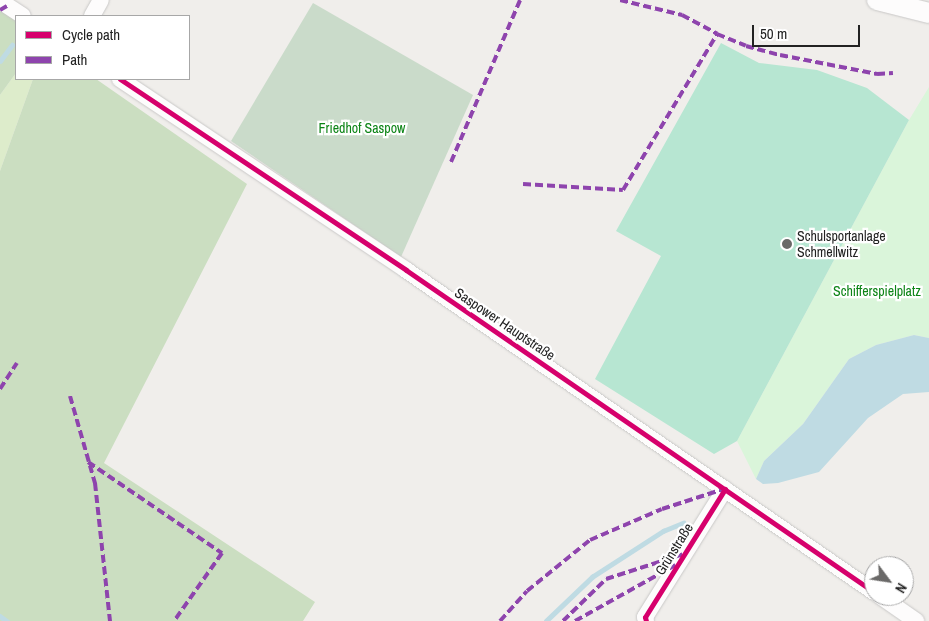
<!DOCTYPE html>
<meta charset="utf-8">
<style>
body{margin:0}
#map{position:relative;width:929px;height:621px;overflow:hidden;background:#f0eeeb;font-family:"Archivo Narrow",sans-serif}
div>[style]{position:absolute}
.grass>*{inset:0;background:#ddeccb}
.forest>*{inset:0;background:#cbdec1}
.cemetery>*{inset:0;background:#cadbca}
.park>*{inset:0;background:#daf5da}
.pitch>*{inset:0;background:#b7e6d2}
.water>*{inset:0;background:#bfdbe3}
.stream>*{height:4.5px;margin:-2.25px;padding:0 2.25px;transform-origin:2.25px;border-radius:2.25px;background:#bfdbe3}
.roads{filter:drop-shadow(0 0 1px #c9c8c7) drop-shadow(0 0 1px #c9c8c7)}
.minor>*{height:16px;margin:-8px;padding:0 8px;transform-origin:8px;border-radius:8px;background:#fdfcfc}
.tertiary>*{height:20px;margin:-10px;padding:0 10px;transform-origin:10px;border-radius:10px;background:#fdfcfc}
.quiet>*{height:4px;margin-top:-2px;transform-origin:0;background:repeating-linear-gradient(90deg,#8e44ad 0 8px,transparent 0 12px)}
.cycleway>*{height:5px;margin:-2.5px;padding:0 2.5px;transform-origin:2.5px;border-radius:2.5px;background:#d6006c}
.dots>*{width:14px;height:14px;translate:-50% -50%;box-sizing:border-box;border:2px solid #fff;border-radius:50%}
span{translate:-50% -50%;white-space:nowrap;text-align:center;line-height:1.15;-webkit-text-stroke:4.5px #fff;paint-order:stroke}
.park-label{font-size:14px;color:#0c8416}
.poi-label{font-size:14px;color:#222}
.left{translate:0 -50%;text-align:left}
.street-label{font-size:14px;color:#222}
.legend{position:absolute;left:15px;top:15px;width:175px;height:65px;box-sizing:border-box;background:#fff;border:1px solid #a7a7a7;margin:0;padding:6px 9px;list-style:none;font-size:15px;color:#222}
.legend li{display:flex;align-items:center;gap:10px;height:25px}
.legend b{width:25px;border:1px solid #a7a7a7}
.north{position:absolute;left:864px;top:556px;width:50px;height:50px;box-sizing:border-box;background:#fff;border:1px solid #a7a7a7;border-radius:50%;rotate:121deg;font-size:14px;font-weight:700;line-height:20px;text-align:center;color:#222}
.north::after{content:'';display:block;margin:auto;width:18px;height:22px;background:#6a6968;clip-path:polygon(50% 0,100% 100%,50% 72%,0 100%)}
.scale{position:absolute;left:752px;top:25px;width:108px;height:22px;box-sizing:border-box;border:2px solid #222;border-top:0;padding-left:6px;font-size:15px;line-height:18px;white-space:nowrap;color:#222;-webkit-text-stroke:4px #fff;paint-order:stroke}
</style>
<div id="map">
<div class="grass">
<div style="clip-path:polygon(16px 73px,16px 79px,33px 79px,0 171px,0 95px)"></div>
</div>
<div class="forest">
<div style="clip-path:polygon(0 10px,16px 21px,16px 73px,0 95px)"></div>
<div style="clip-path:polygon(33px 79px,96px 79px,247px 184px,104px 463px,315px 602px,303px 621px,0 621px,0 171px)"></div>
</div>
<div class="cemetery">
<div style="clip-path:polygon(313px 3px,473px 95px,401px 257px,231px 141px)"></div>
</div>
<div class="park">
<div style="clip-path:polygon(929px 87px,929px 338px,914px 335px,876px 345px,849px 359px,803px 424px,764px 461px,756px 479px,737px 441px,909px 120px)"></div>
</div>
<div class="pitch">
<div style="clip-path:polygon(721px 43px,759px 63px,817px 70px,867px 88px,909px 120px,737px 441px,714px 454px,595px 379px,661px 256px,616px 231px)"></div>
</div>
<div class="water">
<div style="clip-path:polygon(914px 335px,929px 338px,929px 392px,903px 394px,868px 418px,819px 472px,778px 483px,763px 484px,756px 479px,764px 461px,803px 424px,849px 359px,876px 345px)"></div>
</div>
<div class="stream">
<div style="left:0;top:61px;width:20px;rotate:-53deg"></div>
<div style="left:0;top:616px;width:9px;rotate:36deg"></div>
<div style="left:546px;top:621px;width:64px;rotate:-43.7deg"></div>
<div style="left:592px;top:577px;width:85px;rotate:-32.9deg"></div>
<div style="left:663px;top:531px;width:22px;rotate:-22deg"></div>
</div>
<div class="roads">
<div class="minor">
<div style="left:0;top:1px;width:27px;rotate:33deg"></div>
<div style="left:92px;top:16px;width:18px;rotate:-61deg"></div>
<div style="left:120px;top:79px;width:344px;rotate:33.7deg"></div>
<div style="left:406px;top:270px;width:568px;rotate:34.53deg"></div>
<div style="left:880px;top:596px;width:44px;rotate:34.8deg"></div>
<div style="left:646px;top:621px;width:4px;rotate:-104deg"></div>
<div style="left:645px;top:617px;width:151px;rotate:-58deg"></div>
</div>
<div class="tertiary">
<div style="left:877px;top:0;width:54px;rotate:14deg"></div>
</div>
</div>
<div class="quiet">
<div style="left:620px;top:0;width:64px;rotate:13.6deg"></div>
<div style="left:682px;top:15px;width:40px;rotate:28deg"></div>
<div style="left:717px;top:34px;width:31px;rotate:22deg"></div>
<div style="left:746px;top:46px;width:35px;rotate:15deg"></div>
<div style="left:780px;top:55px;width:99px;rotate:11.1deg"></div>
<div style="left:877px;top:74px;width:16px;rotate:-4deg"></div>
<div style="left:0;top:10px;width:8px;rotate:-30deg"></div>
<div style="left:451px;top:162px;width:176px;rotate:-66.9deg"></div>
<div style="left:523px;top:184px;width:100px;rotate:3.4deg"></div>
<div style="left:623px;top:190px;width:182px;rotate:-58.9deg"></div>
<div style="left:0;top:389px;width:31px;rotate:-57deg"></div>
<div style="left:70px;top:396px;width:91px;rotate:74deg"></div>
<div style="left:95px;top:483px;width:139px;rotate:83.8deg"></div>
<div style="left:88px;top:462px;width:162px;rotate:34.2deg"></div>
<div style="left:222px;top:553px;width:83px;rotate:125.2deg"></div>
<div style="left:500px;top:621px;width:40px;rotate:-48deg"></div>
<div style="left:527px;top:591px;width:81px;rotate:-39deg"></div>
<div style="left:590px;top:540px;width:78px;rotate:-23.3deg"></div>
<div style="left:662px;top:509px;width:65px;rotate:-17.9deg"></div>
<div style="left:563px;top:621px;width:60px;rotate:-44.3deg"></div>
<div style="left:606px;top:579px;width:82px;rotate:-17.8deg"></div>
<div style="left:575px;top:621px;width:115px;rotate:-29.2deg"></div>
</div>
<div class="cycleway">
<div style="left:120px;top:79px;width:344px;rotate:33.7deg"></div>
<div style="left:406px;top:270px;width:568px;rotate:34.53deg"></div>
<div style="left:646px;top:621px;width:4px;rotate:-104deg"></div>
<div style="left:645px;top:617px;width:151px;rotate:-58deg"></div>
</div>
<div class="dots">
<div style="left:787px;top:244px;background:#6a6968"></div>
</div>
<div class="park-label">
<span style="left:362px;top:128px">Friedhof Saspow</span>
<span style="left:877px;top:291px">Schifferspielplatz</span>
</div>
<div class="poi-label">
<span class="left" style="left:797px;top:244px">Schulsportanlage<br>Schmellwitz</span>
</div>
<div class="street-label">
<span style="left:505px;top:324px;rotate:34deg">Saspower Hauptstraße</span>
<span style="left:674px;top:549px;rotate:-58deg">Grünstraße</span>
</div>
<ul class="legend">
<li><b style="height:6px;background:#d6006c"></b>Cycle path</li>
<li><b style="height:6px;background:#8e44ad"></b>Path</li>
</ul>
<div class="north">N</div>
<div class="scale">50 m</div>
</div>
